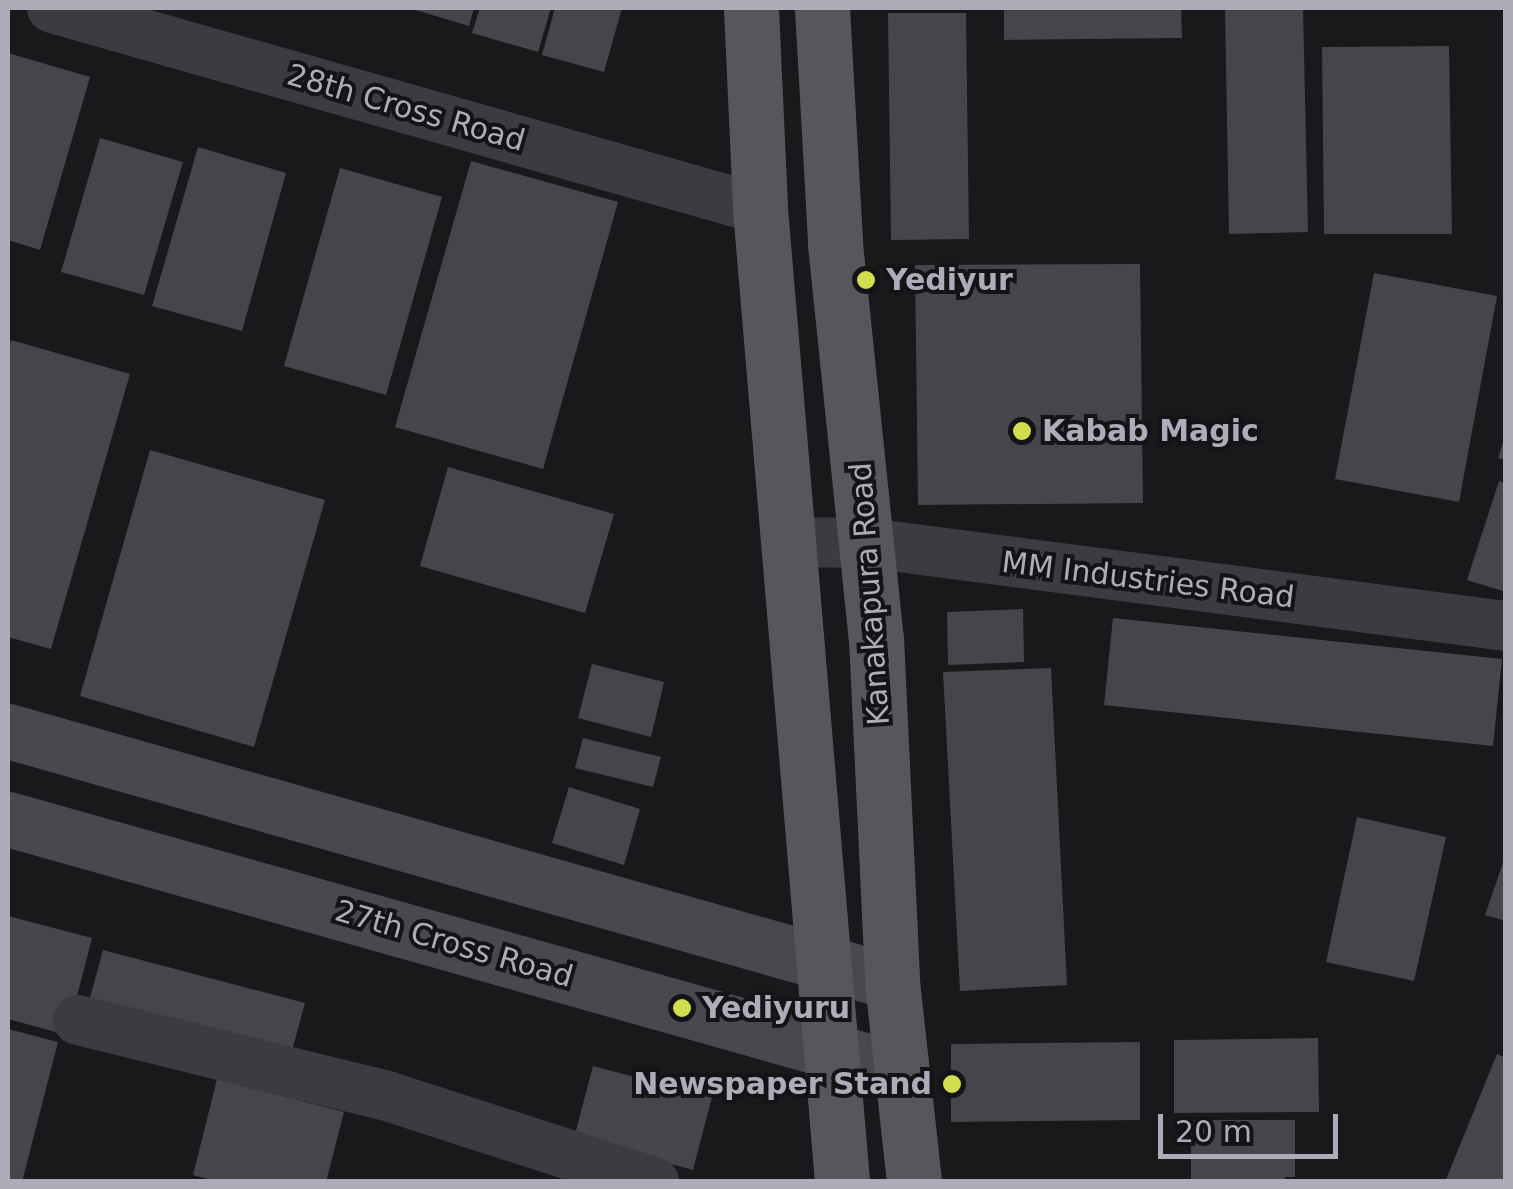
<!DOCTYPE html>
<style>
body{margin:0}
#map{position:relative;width:1513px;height:1189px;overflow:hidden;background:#19181a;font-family:"DejaVu Sans",sans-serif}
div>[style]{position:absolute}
.building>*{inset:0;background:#46454a}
.street>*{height:50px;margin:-25px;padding:0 25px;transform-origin:25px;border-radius:25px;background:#3d3b40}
.secondary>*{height:55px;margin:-27.5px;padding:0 27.5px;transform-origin:27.5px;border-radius:27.5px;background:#49484e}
.primary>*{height:55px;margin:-27.5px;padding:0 27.5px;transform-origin:27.5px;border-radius:27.5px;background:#57565d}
.dots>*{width:28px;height:28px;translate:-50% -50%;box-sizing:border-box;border:5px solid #141315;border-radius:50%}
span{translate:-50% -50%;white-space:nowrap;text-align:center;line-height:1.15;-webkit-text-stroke:8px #141315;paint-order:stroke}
.street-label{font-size:30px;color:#adacb8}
.poi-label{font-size:30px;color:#adacb8;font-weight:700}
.left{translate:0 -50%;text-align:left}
.right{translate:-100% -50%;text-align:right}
.frame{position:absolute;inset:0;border:10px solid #adacb8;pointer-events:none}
.scale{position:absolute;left:1158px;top:1114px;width:180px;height:45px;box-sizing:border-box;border:5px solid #adacb8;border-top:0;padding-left:12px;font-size:30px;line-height:35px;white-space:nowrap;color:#adacb8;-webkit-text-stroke:8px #141315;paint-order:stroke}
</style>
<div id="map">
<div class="building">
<div style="clip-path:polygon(409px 8px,474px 8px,469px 26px)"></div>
<div style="clip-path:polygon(480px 8px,551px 8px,538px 52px,472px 33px)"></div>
<div style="clip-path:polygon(555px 8px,622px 8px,604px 72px,542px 55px)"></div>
<div style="clip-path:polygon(1004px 8px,1181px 8px,1182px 38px,1004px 40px)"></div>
<div style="clip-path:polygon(1225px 8px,1303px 8px,1308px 232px,1229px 234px)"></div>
<div style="clip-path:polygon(888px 13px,966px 13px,969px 239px,891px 240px)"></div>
<div style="clip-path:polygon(1449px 46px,1452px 234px,1324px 234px,1322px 47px)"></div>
<div style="clip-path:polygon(8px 53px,90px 77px,40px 250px,8px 240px)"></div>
<div style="clip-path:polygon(100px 138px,183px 162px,144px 295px,61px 272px)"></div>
<div style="clip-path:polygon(198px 147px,286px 173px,242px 331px,152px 306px)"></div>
<div style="clip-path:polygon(471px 161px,618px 202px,543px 469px,395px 427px)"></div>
<div style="clip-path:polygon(340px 168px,442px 197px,386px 395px,284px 366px)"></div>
<div style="clip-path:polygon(1140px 264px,1143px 503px,918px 505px,915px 265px)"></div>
<div style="clip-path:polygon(1374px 273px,1497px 296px,1459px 502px,1335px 479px)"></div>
<div style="clip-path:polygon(11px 340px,130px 374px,51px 649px,8px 637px,8px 353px)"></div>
<div style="clip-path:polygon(1505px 437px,1506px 437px,1506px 460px,1498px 458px)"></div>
<div style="clip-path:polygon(150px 450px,325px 500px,254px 747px,80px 696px)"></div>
<div style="clip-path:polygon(448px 467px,614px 514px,585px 613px,420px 566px)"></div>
<div style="clip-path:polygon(1499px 481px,1506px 483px,1506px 592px,1467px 580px)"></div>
<div style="clip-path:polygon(1023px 609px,1024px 662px,948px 665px,947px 612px)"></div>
<div style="clip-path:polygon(1113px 618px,1502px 659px,1493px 746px,1104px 705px)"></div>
<div style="clip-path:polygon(592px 664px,664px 682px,651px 737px,578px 718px)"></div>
<div style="clip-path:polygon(1051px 668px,1067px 985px,960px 991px,943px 672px)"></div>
<div style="clip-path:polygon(583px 738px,661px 757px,653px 787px,575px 768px)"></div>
<div style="clip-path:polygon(569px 787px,640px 809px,624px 865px,552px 843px)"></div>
<div style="clip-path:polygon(1357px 817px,1446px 837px,1414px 981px,1326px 962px)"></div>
<div style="clip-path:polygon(1505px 857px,1506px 857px,1506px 921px,1485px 915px)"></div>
<div style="clip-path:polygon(8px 916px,92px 938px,67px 1035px,8px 1019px)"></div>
<div style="clip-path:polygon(103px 950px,305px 1003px,287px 1069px,85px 1016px)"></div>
<div style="clip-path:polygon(8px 1029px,58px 1042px,22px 1182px,8px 1182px)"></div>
<div style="clip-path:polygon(1318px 1038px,1319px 1112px,1174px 1113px,1174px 1040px)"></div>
<div style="clip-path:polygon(1140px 1042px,1140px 1120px,951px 1122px,951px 1044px)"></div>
<div style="clip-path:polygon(1497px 1054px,1506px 1058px,1506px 1182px,1445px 1182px)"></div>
<div style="clip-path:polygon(593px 1066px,712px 1097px,693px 1170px,574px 1138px)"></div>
<div style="clip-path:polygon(217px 1079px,344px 1112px,326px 1182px,219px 1182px,193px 1175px)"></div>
<div style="clip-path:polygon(1191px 1120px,1295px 1120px,1295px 1177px,1285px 1177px,1285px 1182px,1191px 1182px)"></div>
</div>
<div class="street">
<div style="left:52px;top:8px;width:736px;rotate:15.85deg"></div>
<div style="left:791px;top:542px;width:77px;rotate:0.7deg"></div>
<div style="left:868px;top:543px;width:643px;rotate:7.41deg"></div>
<div style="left:78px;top:1020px;width:318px;rotate:13.8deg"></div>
<div style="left:387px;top:1096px;width:281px;rotate:17.9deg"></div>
</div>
<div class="secondary">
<div style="left:8px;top:731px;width:919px;rotate:15.85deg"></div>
<div style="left:8px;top:819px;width:927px;rotate:15.72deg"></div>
</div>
<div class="primary">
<div style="left:751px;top:8px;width:201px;rotate:87.4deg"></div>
<div style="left:760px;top:209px;width:976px;rotate:85.18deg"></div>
<div style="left:822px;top:8px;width:236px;rotate:86.8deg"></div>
<div style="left:835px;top:244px;width:396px;rotate:84.1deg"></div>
<div style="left:876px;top:638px;width:344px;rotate:87.3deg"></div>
<div style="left:892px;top:982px;width:201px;rotate:83.7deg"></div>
</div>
<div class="dots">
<div style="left:866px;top:280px;background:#d1dd4d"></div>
<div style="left:1022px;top:431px;background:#d1dd4d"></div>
<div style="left:682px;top:1008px;background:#d1dd4d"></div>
<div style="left:952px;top:1084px;background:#d1dd4d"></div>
</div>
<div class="street-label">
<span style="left:406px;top:108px;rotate:16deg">28th Cross Road</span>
<span style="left:1148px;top:580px;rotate:7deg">MM Industries Road</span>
<span style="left:870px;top:594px;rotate:-94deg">Kanakapura Road</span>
<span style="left:454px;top:944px;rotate:16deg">27th Cross Road</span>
</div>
<div class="poi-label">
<span class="left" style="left:886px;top:280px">Yediyur</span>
<span class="left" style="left:1042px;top:431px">Kabab Magic</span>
<span class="left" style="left:702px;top:1008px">Yediyuru</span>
<span class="right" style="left:932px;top:1084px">Newspaper Stand</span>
</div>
<div class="frame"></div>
<div class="scale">20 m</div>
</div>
